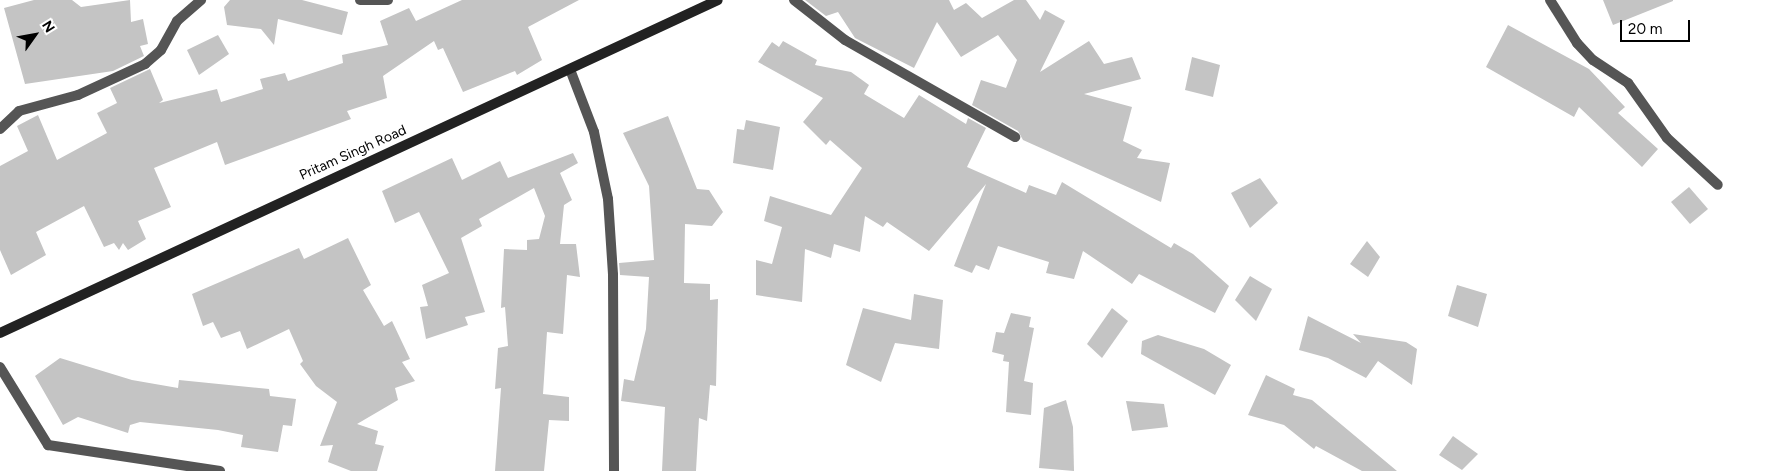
<!DOCTYPE html>
<style>
body{margin:0}
#map{position:relative;width:1792px;height:471px;overflow:hidden;background:#fff;font-family:Figtree,sans-serif}
div>[style]{position:absolute}
.building>*{inset:0;background:#c4c4c4}
.lane>*{height:10px;margin:-5px;padding:0 5px;transform-origin:5px;border-radius:5px;background:#555}
.street>*{height:10px;margin:-5px;padding:0 5px;transform-origin:5px;border-radius:5px;background:#555}
.secondary>*{height:10px;margin:-5px;padding:0 5px;transform-origin:5px;border-radius:5px;background:#222}
span{translate:-50% -50%;white-space:nowrap;text-align:center;line-height:1.15;-webkit-text-stroke:4px #fff;paint-order:stroke}
.street-label{font-size:14px;color:#000}
.north{position:absolute;left:10px;top:10px;width:50px;height:50px;-webkit-text-stroke:4px #fff;paint-order:stroke;rotate:58deg;font-size:14px;font-weight:700;line-height:20px;text-align:center;color:#000}
.north::after{content:'';display:block;margin:auto;width:18px;height:22px;background:#000;clip-path:polygon(50% 0,100% 100%,50% 72%,0 100%)}
.scale{position:absolute;left:1620px;top:20px;width:70px;height:22px;box-sizing:border-box;border:2px solid #000;border-top:0;padding-left:6px;font-size:15px;line-height:18px;white-space:nowrap;color:#000;-webkit-text-stroke:4px #fff;paint-order:stroke}
</style>
<div id="map">
<div class="building">
<div style="clip-path:polygon(34px 0,72px 0,81px 7px,130px 0,131px 22px,143px 19px,148px 44px,140px 46px,144px 56px,113px 71px,25px 84px,4px 8px)"></div>
<div style="clip-path:polygon(230px 0,302px 0,348px 12px,342px 35px,278px 19px,274px 45px,261px 29px,227px 25px,224px 7px)"></div>
<div style="clip-path:polygon(462px 0,579px 0,528px 27px,542px 60px,517px 75px,515px 71px,463px 92px,443px 48px,438px 50px,434px 41px,383px 76px,387px 98px,347px 111px,351px 119px,225px 165px,217px 142px,154px 168px,171px 207px,138px 221px,146px 239px,128px 250px,123px 243px,119px 250px,114px 243px,104px 247px,84px 206px,36px 232px,46px 255px,11px 275px,0 250px,0 166px,28px 151px,17px 126px,38px 115px,57px 160px,107px 133px,97px 113px,117px 103px,110px 88px,150px 69px,163px 100px,159px 103px,217px 89px,221px 102px,263px 89px,260px 79px,285px 73px,288px 81px,343px 63px,342px 55px,388px 45px,380px 21px,409px 8px,416px 21px)"></div>
<div style="clip-path:polygon(805px 0,949px 0,954px 10px,966px 3px,982px 18px,1014px 0,1026px 0,1040px 20px,1045px 10px,1065px 21px,1040px 72px,1089px 41px,1104px 64px,1132px 57px,1141px 79px,1084px 94px,1132px 107px,1123px 141px,1142px 150px,1137px 158px,1170px 163px,1161px 202px,1023px 140px,1018px 131px,972px 105px,981px 80px,1006px 88px,1017px 60px,998px 35px,961px 57px,937px 22px,914px 68px,855px 38px,838px 12px,826px 16px)"></div>
<div style="clip-path:polygon(1603px 0,1673px 0,1673px 1px,1613px 25px)"></div>
<div style="clip-path:polygon(1508px 25px,1589px 69px,1625px 107px,1618px 113px,1658px 149px,1642px 167px,1579px 107px,1574px 117px,1486px 67px)"></div>
<div style="clip-path:polygon(218px 35px,229px 54px,199px 75px,187px 50px)"></div>
<div style="clip-path:polygon(783px 41px,817px 60px,815px 65px,851px 72px,869px 85px,864px 94px,904px 118px,919px 95px,966px 124px,968px 118px,986px 128px,967px 167px,1026px 193px,1029px 185px,1056px 195px,1062px 182px,1171px 248px,1174px 243px,1193px 254px,1229px 286px,1215px 313px,1139px 274px,1132px 284px,1083px 251px,1074px 279px,1046px 273px,1049px 262px,998px 246px,989px 270px,976px 265px,972px 273px,954px 266px,986px 184px,929px 251px,887px 222px,883px 227px,865px 216px,860px 252px,834px 244px,831px 258px,805px 249px,802px 302px,756px 295px,756px 260px,772px 264px,782px 227px,764px 221px,770px 196px,831px 215px,862px 168px,830px 140px,826px 145px,803px 122px,823px 98px,758px 62px,772px 42px,779px 47px)"></div>
<div style="clip-path:polygon(1192px 57px,1220px 65px,1213px 97px,1185px 90px)"></div>
<div style="clip-path:polygon(668px 116px,697px 189px,709px 190px,723px 212px,712px 226px,685px 224px,684px 283px,710px 284px,710px 300px,718px 299px,716px 386px,710px 385px,707px 421px,699px 418px,696px 471px,662px 471px,665px 407px,621px 401px,624px 379px,634px 381px,646px 329px,649px 277px,620px 275px,619px 263px,654px 260px,649px 186px,623px 133px)"></div>
<div style="clip-path:polygon(746px 120px,780px 127px,773px 170px,733px 163px,737px 129px,744px 130px)"></div>
<div style="clip-path:polygon(573px 153px,578px 163px,560px 173px,572px 200px,564px 205px,560px 244px,576px 244px,580px 277px,567px 275px,563px 334px,547px 332px,543px 394px,569px 397px,569px 421px,549px 420px,544px 471px,495px 471px,501px 388px,495px 389px,498px 348px,508px 346px,505px 307px,501px 308px,504px 249px,527px 250px,527px 240px,539px 239px,545px 216px,534px 188px,479px 219px,482px 226px,461px 238px,485px 312px,465px 317px,468px 325px,426px 339px,420px 307px,428px 306px,422px 285px,449px 273px,419px 212px,395px 223px,382px 191px,452px 158px,462px 180px,500px 161px,508px 178px)"></div>
<div style="clip-path:polygon(1260px 178px,1278px 203px,1250px 228px,1231px 193px)"></div>
<div style="clip-path:polygon(1689px 187px,1708px 209px,1690px 224px,1671px 202px)"></div>
<div style="clip-path:polygon(348px 238px,371px 285px,363px 290px,384px 326px,392px 321px,410px 359px,402px 362px,415px 381px,395px 388px,398px 400px,357px 424px,378px 431px,375px 444px,384px 446px,377px 471px,351px 471px,328px 462px,333px 445px,320px 446px,337px 402px,316px 386px,300px 364px,303px 361px,289px 329px,247px 349px,240px 331px,221px 338px,213px 322px,203px 326px,192px 294px,299px 248px,304px 259px)"></div>
<div style="clip-path:polygon(1367px 241px,1380px 257px,1368px 277px,1350px 264px)"></div>
<div style="clip-path:polygon(1250px 276px,1272px 289px,1256px 321px,1235px 300px)"></div>
<div style="clip-path:polygon(1457px 285px,1487px 294px,1478px 327px,1448px 316px)"></div>
<div style="clip-path:polygon(914px 294px,943px 300px,939px 349px,895px 343px,881px 382px,846px 365px,863px 308px,911px 320px)"></div>
<div style="clip-path:polygon(1112px 308px,1128px 321px,1102px 358px,1087px 344px)"></div>
<div style="clip-path:polygon(1011px 313px,1031px 317px,1029px 327px,1034px 328px,1024px 381px,1033px 383px,1031px 415px,1006px 412px,1009px 362px,1003px 361px,1004px 355px,992px 352px,996px 332px,1004px 333px)"></div>
<div style="clip-path:polygon(1308px 316px,1361px 343px,1353px 334px,1406px 342px,1417px 349px,1412px 385px,1378px 361px,1366px 378px,1328px 358px,1299px 350px)"></div>
<div style="clip-path:polygon(1158px 335px,1204px 349px,1231px 365px,1215px 395px,1141px 354px,1142px 341px)"></div>
<div style="clip-path:polygon(60px 358px,132px 380px,178px 388px,179px 380px,269px 389px,270px 396px,296px 399px,292px 426px,283px 425px,278px 452px,241px 447px,243px 435px,218px 430px,140px 422px,130px 425px,128px 433px,78px 417px,63px 425px,35px 376px)"></div>
<div style="clip-path:polygon(1266px 375px,1295px 389px,1293px 395px,1312px 400px,1397px 471px,1362px 471px,1316px 446px,1314px 449px,1284px 425px,1248px 415px)"></div>
<div style="clip-path:polygon(1066px 400px,1073px 427px,1074px 471px,1039px 468px,1044px 408px)"></div>
<div style="clip-path:polygon(1126px 401px,1164px 404px,1168px 427px,1132px 431px)"></div>
<div style="clip-path:polygon(1453px 436px,1478px 454px,1462px 470px,1439px 455px)"></div>
</div>
<div class="lane">
<div style="left:360px;top:0;width:28px"></div>
<div style="left:0;top:129px;width:26px;rotate:-43deg"></div>
<div style="left:19px;top:111px;width:61px;rotate:-15.2deg"></div>
<div style="left:78px;top:95px;width:74px;rotate:-24.8deg"></div>
<div style="left:145px;top:64px;width:21px;rotate:-41deg"></div>
<div style="left:161px;top:50px;width:33px;rotate:-61deg"></div>
<div style="left:177px;top:21px;width:32px;rotate:-41deg"></div>
</div>
<div class="street">
<div style="left:794px;top:0;width:65px;rotate:38.1deg"></div>
<div style="left:845px;top:40px;width:196px;rotate:29.7deg"></div>
<div style="left:1550px;top:0;width:51px;rotate:57.9deg"></div>
<div style="left:1577px;top:43px;width:23px;rotate:47deg"></div>
<div style="left:1593px;top:60px;width:42px;rotate:33.3deg"></div>
<div style="left:1628px;top:83px;width:67px;rotate:54.7deg"></div>
<div style="left:1667px;top:138px;width:69px;rotate:42.7deg"></div>
<div style="left:571px;top:72px;width:64px;rotate:69deg"></div>
<div style="left:594px;top:132px;width:68px;rotate:78.2deg"></div>
<div style="left:608px;top:199px;width:76px;rotate:86.2deg"></div>
<div style="left:613px;top:275px;width:196px;rotate:89.7deg"></div>
<div style="left:0;top:367px;width:92px;rotate:58.4deg"></div>
<div style="left:48px;top:445px;width:174px;rotate:8.6deg"></div>
</div>
<div class="secondary">
<div style="left:0;top:333px;width:791px;rotate:-24.88deg"></div>
</div>
<div class="street-label">
<span style="left:353px;top:153px;rotate:-24deg">Pritam Singh Road</span>
</div>
<div class="north">N</div>
<div class="scale">20 m</div>
</div>
